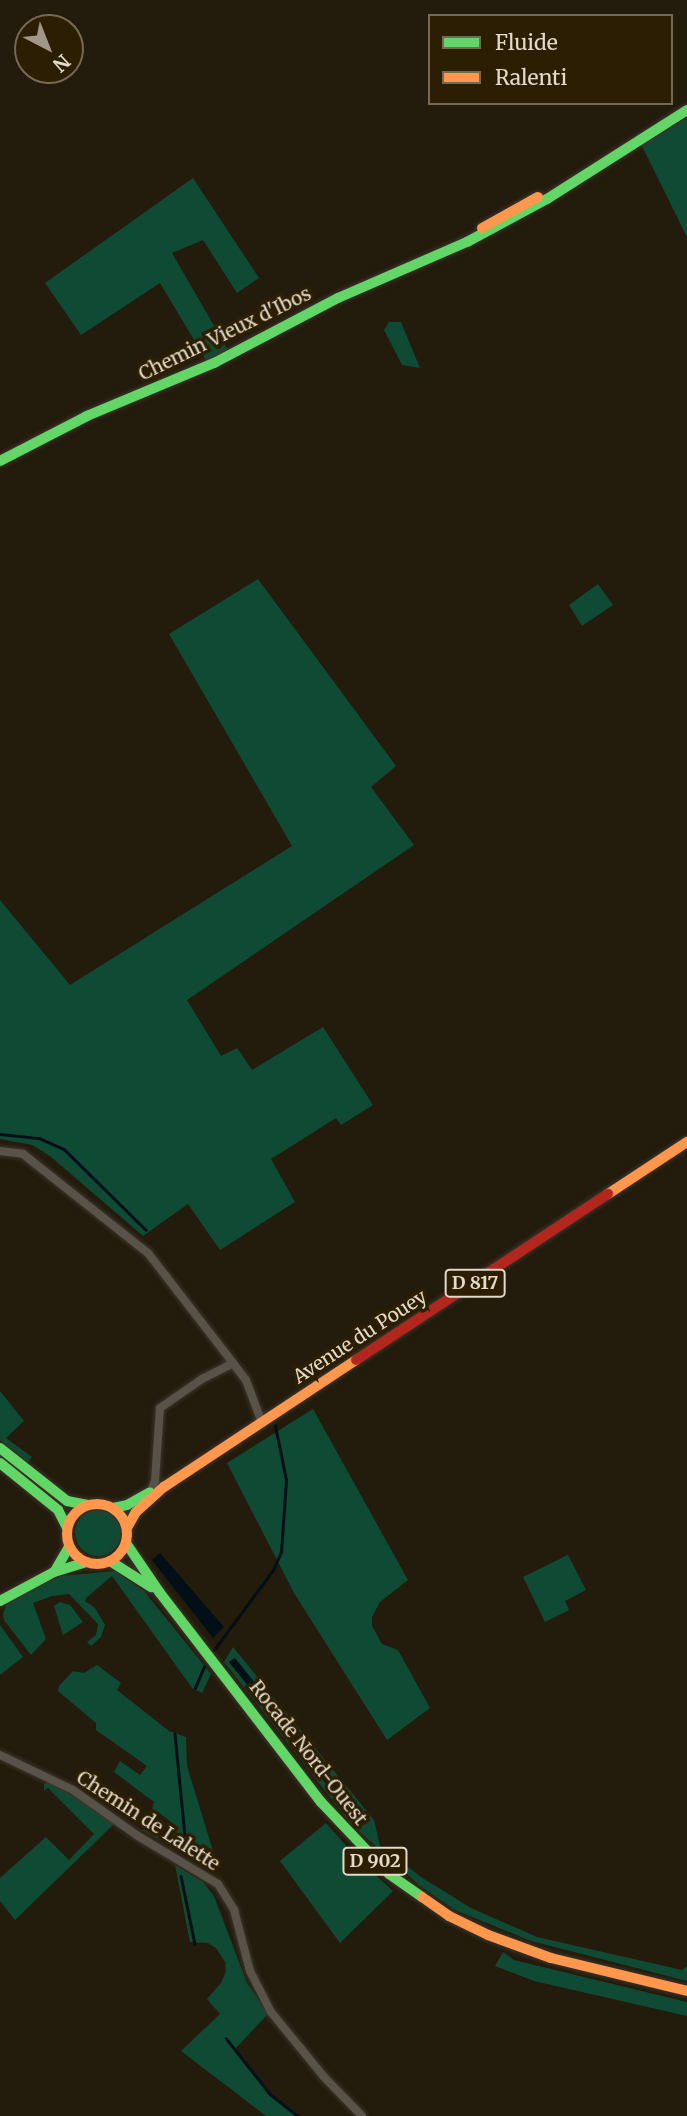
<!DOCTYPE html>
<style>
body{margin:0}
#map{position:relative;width:687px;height:2116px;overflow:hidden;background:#231b0c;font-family:Merriweather,serif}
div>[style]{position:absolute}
.green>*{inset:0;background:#0f4b34}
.round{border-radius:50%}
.water>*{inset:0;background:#030f17}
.stream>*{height:2.5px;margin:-1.25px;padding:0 1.25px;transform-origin:1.25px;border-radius:1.25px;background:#030f17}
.roads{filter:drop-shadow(0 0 2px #3c352c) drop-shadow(0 0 2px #3c352c)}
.street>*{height:8px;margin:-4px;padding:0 4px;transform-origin:4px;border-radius:4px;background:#585248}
.fast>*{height:10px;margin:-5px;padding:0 5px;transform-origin:5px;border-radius:5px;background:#63d668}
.slow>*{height:10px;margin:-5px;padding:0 5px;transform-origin:5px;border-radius:5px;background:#ff974d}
.slow>.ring{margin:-5px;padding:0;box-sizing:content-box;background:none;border:10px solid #ff974d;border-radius:50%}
.jam>*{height:10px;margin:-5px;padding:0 5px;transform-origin:5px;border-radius:5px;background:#b3261e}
span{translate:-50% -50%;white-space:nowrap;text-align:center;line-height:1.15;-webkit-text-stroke:7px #2c1e03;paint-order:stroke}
.shield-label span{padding:2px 5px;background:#2c1e03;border:2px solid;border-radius:5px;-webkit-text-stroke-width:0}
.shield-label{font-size:18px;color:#e3daca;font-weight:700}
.street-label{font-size:19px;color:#e3daca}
.legend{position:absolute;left:428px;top:14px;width:245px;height:91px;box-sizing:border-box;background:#2c1e03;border:2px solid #756953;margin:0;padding:9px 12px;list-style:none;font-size:21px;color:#e3daca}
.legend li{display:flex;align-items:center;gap:14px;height:35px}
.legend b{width:35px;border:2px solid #756953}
.north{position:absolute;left:14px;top:14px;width:70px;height:70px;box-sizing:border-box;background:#2c1e03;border:2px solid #756953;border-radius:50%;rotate:138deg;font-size:19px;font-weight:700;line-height:28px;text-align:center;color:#e3daca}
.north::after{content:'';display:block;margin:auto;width:24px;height:32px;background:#a09788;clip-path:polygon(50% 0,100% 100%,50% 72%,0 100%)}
</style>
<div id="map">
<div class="green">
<div style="clip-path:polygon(687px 118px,687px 237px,641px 144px)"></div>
<div style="clip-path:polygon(193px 178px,259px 278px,237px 293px,203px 240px,172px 253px,228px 350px,206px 360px,160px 283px,81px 335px,45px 283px)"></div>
<div style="clip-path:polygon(389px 322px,401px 322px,420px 368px,402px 365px,384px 330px)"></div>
<div style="clip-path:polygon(258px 579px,396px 766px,371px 787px,414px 845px,187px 1000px,221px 1056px,237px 1048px,252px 1070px,323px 1027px,373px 1105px,341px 1125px,336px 1118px,271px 1159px,295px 1202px,220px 1250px,188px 1204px,143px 1236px,50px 1156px,32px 1145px,0 1139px,0 900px,70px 985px,292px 846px,169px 634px)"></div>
<div style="clip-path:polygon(598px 584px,613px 605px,582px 626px,569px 605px)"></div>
<div style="clip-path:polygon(0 1391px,24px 1421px,6px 1438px,32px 1457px,28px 1462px,0 1440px)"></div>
<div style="clip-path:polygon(313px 1409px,408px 1580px,380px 1602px,372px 1617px,372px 1626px,382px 1644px,398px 1650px,430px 1708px,387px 1740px,294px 1593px,227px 1463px)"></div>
<div class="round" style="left:75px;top:1510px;width:46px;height:46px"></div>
<div style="clip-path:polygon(568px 1555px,586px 1590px,565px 1601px,569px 1610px,545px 1622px,523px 1577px)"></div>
<div style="clip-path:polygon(115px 1571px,144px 1591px,211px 1674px,202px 1693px,192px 1688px,112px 1576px,86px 1598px,85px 1601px,95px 1608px,105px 1625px,101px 1637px,91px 1646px,87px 1642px,96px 1635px,98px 1624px,69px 1594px,52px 1596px,33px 1603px,46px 1639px,31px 1655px,4px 1620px,3px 1614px,7px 1603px,37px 1586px,61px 1576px)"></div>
<div style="clip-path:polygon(60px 1602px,70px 1605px,83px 1622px,63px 1635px,54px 1606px)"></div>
<div style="clip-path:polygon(0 1625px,23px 1657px,0 1675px)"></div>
<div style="clip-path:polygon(evenodd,233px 1647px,374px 1820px,380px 1846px,421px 1877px,471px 1908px,537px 1937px,682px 1970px,687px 1966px,687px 1981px,531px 1941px,455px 1910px,419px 1885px,351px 1824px,224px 1662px,233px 1647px,234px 1658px,365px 1821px,360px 1826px,229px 1662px,234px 1658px)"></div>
<div style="clip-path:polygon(97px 1665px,121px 1683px,117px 1690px,169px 1731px,186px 1737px,187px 1766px,213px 1851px,193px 1859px,142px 1830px,153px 1830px,168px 1839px,179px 1828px,158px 1812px,149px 1820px,154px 1802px,114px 1772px,120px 1761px,140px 1775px,147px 1766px,96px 1730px,96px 1723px,58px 1691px,59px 1686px,73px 1671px,84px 1673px)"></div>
<div style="clip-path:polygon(48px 1782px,73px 1795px,114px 1824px,15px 1920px,0 1901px,0 1878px,46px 1837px,69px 1860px,94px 1834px,48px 1788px,44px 1791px,44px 1784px)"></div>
<div style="clip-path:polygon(326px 1823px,356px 1857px,393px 1891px,340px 1943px,280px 1861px)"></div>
<div style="clip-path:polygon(175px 1865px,203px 1882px,214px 1896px,247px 1983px,268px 2014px,235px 2049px,274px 2098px,297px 2116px,266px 2116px,181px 2051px,220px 2014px,207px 1999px,221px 1983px,226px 1971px,225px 1962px,216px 1948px,208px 1943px,190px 1942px)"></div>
<div style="clip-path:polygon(503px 1952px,514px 1960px,687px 2002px,687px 2016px,534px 1981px,495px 1966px)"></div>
</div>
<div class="water">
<div style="clip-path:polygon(160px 1553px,224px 1627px,213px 1638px,152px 1560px)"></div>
<div style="clip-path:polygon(235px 1658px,366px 1821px,360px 1826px,229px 1662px)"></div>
</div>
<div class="stream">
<div style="left:0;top:1134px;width:39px;rotate:6deg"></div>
<div style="left:39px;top:1138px;width:27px;rotate:24deg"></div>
<div style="left:64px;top:1149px;width:115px;rotate:44.6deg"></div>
<div style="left:214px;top:1650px;width:99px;rotate:-53.6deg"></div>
<div style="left:273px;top:1570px;width:20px;rotate:-66deg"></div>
<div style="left:281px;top:1552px;width:72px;rotate:-86deg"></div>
<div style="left:286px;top:1480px;width:55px;rotate:-101.5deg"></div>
<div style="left:195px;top:1688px;width:23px;rotate:-67deg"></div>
<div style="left:175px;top:1734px;width:113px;rotate:84.4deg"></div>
<div style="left:181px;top:1876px;width:69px;rotate:78.4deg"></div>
<div style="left:226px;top:2038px;width:71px;rotate:51.8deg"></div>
<div style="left:270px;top:2094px;width:36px;rotate:38deg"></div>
</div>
<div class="roads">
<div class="street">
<div style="left:0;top:1151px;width:23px;rotate:7deg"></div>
<div style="left:23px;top:1154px;width:159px;rotate:38.4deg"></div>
<div style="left:148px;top:1253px;width:139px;rotate:52.3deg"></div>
<div style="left:150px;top:1493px;width:13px;rotate:-67deg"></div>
<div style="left:155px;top:1481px;width:73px;rotate:-86.1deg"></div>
<div style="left:160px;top:1408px;width:51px;rotate:-34.6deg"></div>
<div style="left:202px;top:1379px;width:35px;rotate:-27deg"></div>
<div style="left:233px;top:1363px;width:21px;rotate:53deg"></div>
<div style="left:246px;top:1380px;width:46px;rotate:69.6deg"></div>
<div style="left:0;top:1755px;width:81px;rotate:25.6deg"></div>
<div style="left:73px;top:1790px;width:80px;rotate:35.3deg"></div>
<div style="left:138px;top:1836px;width:93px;rotate:31deg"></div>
<div style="left:218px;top:1884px;width:31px;rotate:58deg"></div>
<div style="left:234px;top:1910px;width:63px;rotate:75.3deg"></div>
<div style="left:250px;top:1971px;width:46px;rotate:62.9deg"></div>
<div style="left:271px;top:2012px;width:84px;rotate:50.8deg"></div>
<div style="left:324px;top:2077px;width:54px;rotate:45.7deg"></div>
</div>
<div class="fast">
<div style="left:0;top:461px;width:98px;rotate:-27.3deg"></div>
<div style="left:87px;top:416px;width:138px;rotate:-22.7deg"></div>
<div style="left:214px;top:363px;width:140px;rotate:-27.7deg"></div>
<div style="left:338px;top:298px;width:141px;rotate:-23.5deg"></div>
<div style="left:467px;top:242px;width:91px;rotate:-28.3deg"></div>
<div style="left:547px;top:199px;width:166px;rotate:-32.4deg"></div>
<div style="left:0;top:1448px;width:85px;rotate:38.3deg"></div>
<div style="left:67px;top:1501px;width:21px;rotate:11deg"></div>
<div style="left:0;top:1463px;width:75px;rotate:39deg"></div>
<div style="left:58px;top:1510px;width:20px;rotate:63deg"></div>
<div style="left:113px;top:1508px;width:14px;rotate:-12deg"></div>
<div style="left:127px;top:1505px;width:26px;rotate:-29deg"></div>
<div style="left:126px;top:1543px;width:60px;rotate:55.8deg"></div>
<div style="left:160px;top:1593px;width:264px;rotate:52.4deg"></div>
<div style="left:321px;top:1802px;width:99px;rotate:46.6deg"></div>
<div style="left:389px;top:1874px;width:40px;rotate:34.9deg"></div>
<div style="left:110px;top:1561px;width:49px;rotate:32.4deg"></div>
<div style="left:55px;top:1571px;width:28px;rotate:-60deg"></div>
<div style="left:0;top:1601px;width:61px;rotate:-28.2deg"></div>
<div style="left:54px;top:1572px;width:34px;rotate:-17deg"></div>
</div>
<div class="slow">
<div style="left:482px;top:228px;width:64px;rotate:-29deg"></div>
<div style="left:608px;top:1194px;width:95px;rotate:-33.4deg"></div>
<div class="ring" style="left:67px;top:1504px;width:50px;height:50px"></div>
<div style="left:127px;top:1528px;width:18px;rotate:-61deg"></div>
<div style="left:136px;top:1512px;width:38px;rotate:-42deg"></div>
<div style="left:164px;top:1487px;width:230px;rotate:-33.5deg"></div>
<div style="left:422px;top:1897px;width:33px;rotate:35deg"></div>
<div style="left:449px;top:1916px;width:43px;rotate:26deg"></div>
<div style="left:488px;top:1935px;width:67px;rotate:20.1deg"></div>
<div style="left:551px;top:1958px;width:140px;rotate:13.6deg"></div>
</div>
<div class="jam">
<div style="left:356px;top:1360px;width:302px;rotate:-33.4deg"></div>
</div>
</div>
<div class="shield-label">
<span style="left:475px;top:1283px">D 817</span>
<span style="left:375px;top:1861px">D 902</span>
</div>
<div class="street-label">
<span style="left:225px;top:334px;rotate:-26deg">Chemin Vieux d'Ibos</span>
<span style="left:360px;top:1337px;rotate:-33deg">Avenue du Pouey</span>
<span style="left:308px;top:1753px;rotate:52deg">Rocade Nord-Ouest</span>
<span style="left:148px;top:1821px;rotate:33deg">Chemin de Lalette</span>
</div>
<ul class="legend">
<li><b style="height:9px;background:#63d668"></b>Fluide</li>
<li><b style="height:9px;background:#ff974d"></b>Ralenti</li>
</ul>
<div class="north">N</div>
</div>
